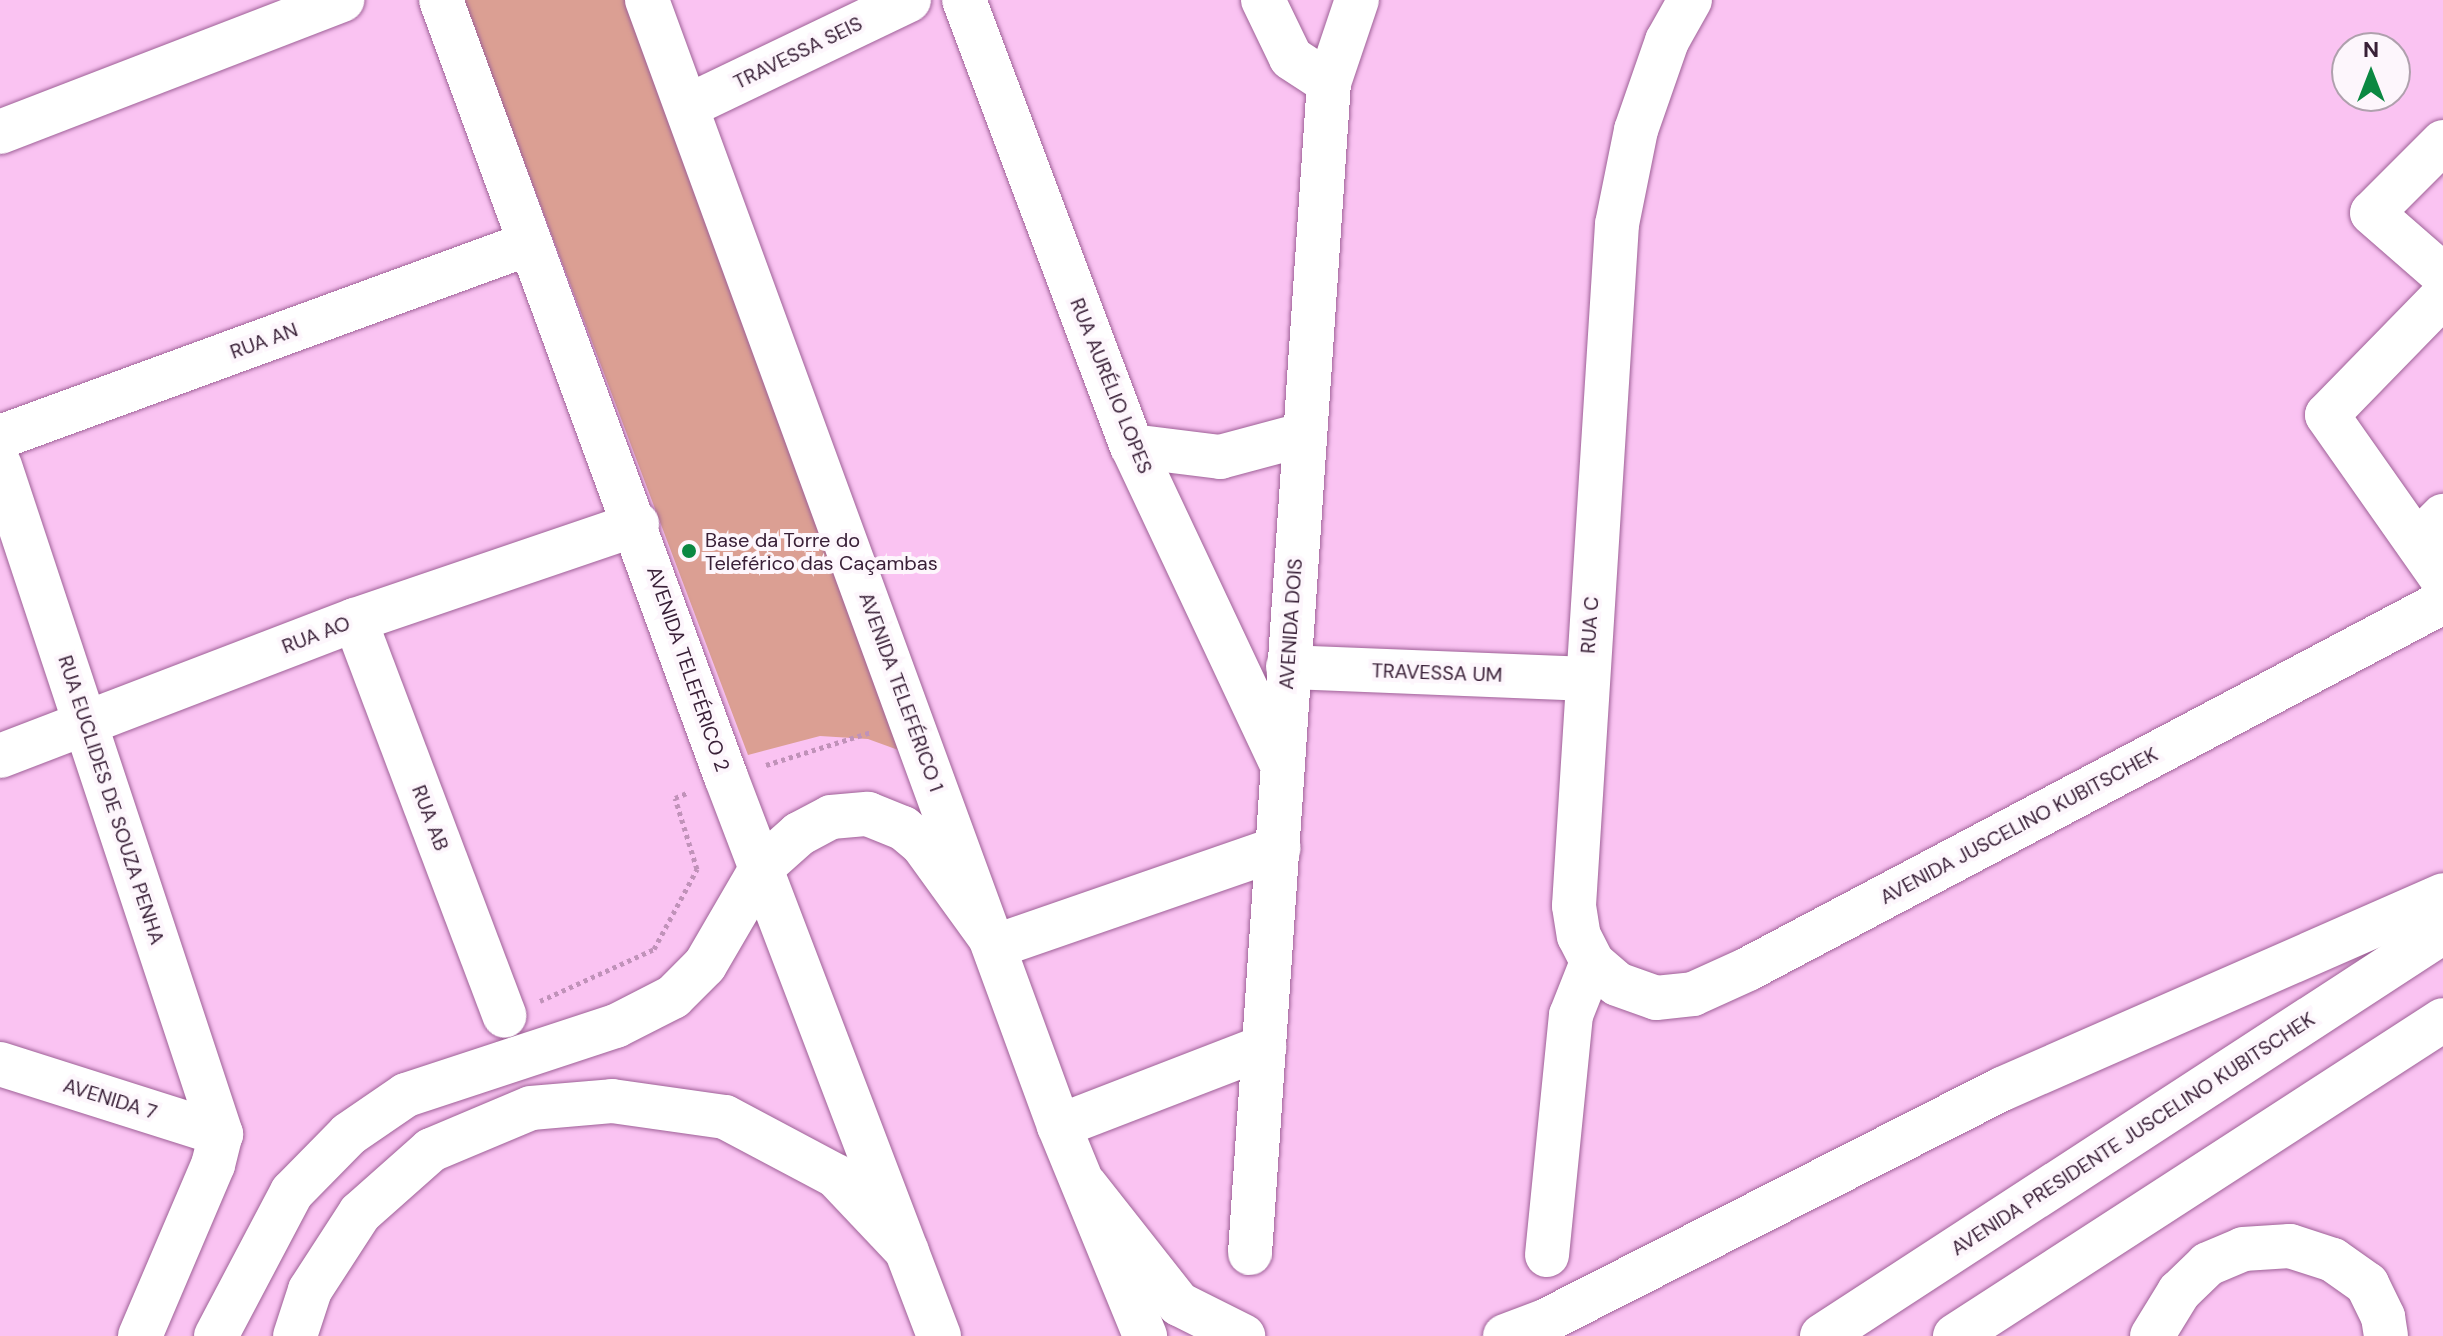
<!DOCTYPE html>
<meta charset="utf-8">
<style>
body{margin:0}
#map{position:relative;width:2443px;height:1336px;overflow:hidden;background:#fac3f2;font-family:"DM Sans",sans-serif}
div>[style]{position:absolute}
.green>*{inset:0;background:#db9f93}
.path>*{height:5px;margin-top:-2.5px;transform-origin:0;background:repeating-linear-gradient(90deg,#c092b9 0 4px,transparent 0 8px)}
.roads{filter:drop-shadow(0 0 2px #9e6197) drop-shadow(0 0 2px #9e6197)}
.minor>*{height:44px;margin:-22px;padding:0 22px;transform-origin:22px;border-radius:22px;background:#fff}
.major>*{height:44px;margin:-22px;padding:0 22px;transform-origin:22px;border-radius:22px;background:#fff}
.highway>*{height:44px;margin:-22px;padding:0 22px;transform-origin:22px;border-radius:22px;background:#fff}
.dots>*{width:22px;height:22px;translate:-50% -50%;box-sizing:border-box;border:4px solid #fdf6fc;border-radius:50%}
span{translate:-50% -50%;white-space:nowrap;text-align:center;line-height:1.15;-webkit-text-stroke:8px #fdf6fc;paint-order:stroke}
.street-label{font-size:20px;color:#392037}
.poi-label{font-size:20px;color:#392037}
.left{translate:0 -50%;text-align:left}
.north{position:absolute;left:2331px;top:32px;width:80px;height:80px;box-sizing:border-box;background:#fdf6fc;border:2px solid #afa0ad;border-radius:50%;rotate:0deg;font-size:22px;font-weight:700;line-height:32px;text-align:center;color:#392037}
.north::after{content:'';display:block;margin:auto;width:28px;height:36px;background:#0b8842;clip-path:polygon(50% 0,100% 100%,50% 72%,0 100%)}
</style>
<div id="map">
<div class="green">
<div style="clip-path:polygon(463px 0,627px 0,912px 755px,868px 739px,820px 736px,748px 755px)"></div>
</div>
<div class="path">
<div style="left:766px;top:765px;width:110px;rotate:-17.4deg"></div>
<div style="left:540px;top:1001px;width:125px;rotate:-24.5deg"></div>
<div style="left:654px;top:949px;width:91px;rotate:-61.7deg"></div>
<div style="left:697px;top:869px;width:74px;rotate:-107.2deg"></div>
<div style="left:675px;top:798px;width:15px;rotate:-23deg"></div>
</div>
<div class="roads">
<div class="minor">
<div style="left:964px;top:0;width:477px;rotate:69.4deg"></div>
<div style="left:1132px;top:446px;width:349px;rotate:64.8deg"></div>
<div style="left:1263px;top:0;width:64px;rotate:64.2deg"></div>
<div style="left:1291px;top:58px;width:45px;rotate:33.3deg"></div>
<div style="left:1690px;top:0;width:47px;rotate:119.3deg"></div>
<div style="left:1667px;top:41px;width:94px;rotate:109.2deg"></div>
<div style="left:1636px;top:130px;width:96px;rotate:101.4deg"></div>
<div style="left:1617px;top:224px;width:683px;rotate:93.61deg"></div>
<div style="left:1574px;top:906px;width:30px;rotate:81deg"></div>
<div style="left:1579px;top:936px;width:29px;rotate:63deg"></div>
<div style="left:1592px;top:962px;width:33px;rotate:41deg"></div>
<div style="left:1617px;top:984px;width:41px;rotate:19.7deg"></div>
<div style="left:1656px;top:998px;width:37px;rotate:-6deg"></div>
<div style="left:1693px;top:994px;width:60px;rotate:-24.4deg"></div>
<div style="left:1748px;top:969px;width:786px;rotate:-27.84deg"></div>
<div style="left:688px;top:106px;width:245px;rotate:-25.6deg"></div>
<div style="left:0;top:132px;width:367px;rotate:-21.1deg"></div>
<div style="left:2443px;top:142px;width:100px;rotate:135deg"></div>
<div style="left:2372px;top:213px;width:94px;rotate:41.1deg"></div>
<div style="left:2443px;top:296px;width:166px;rotate:134.3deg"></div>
<div style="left:2327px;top:415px;width:202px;rotate:54.9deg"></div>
<div style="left:0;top:437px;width:562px;rotate:-20.08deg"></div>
<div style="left:1132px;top:446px;width:89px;rotate:7.1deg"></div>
<div style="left:1220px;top:457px;width:85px;rotate:-15deg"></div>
<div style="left:0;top:466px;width:704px;rotate:71.69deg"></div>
<div style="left:2417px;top:542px;width:37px;rotate:-45deg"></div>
<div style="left:355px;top:620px;width:423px;rotate:69.3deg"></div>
<div style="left:1288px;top:667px;width:298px;rotate:2.3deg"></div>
<div style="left:0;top:756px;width:380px;rotate:-21deg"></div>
<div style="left:355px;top:620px;width:298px;rotate:-18.8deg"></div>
<div style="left:996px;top:946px;width:299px;rotate:-19.1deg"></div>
<div style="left:0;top:1064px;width:232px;rotate:17.6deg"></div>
<div style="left:1059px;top:1126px;width:220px;rotate:-21.1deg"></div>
<div style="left:1250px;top:1253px;width:1173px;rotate:-86.14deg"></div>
<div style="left:1329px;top:83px;width:88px;rotate:-71.4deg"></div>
<div style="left:1547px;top:1255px;width:241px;rotate:-84.3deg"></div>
<div style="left:1571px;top:1015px;width:57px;rotate:-68.4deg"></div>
<div style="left:140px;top:1336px;width:186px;rotate:-66.9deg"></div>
<div style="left:213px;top:1165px;width:32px;rotate:-76deg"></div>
</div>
<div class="major">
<div style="left:441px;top:0;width:828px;rotate:69.86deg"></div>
<div style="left:726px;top:777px;width:598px;rotate:69.14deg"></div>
<div style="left:647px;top:0;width:1199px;rotate:69.9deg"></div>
<div style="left:1059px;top:1126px;width:227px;rotate:67.7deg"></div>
<div style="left:2152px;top:1336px;width:52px;rotate:-58.5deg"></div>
<div style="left:2179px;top:1292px;width:40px;rotate:-44deg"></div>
<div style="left:2208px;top:1264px;width:38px;rotate:-23deg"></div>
<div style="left:2243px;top:1249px;width:47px;rotate:-3.7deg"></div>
<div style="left:2290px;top:1246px;width:45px;rotate:18deg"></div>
<div style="left:2333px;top:1260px;width:42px;rotate:35.2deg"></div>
<div style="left:2367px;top:1284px;width:37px;rotate:64deg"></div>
<div style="left:2383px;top:1317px;width:19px;rotate:81deg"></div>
</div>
<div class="highway">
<div style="left:1085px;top:1185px;width:152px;rotate:51.7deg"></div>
<div style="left:1179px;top:1304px;width:72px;rotate:26.6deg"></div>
<div style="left:216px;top:1336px;width:163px;rotate:-62.2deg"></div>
<div style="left:292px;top:1192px;width:81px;rotate:-45.5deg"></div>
<div style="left:349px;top:1134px;width:69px;rotate:-34.4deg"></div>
<div style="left:406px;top:1095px;width:221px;rotate:-18.2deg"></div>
<div style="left:616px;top:1026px;width:64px;rotate:-27deg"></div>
<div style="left:673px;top:997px;width:45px;rotate:-45deg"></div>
<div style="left:705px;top:965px;width:113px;rotate:-59.8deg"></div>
<div style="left:762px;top:867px;width:50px;rotate:-41.7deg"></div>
<div style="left:799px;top:834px;width:36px;rotate:-28deg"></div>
<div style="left:831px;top:817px;width:37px;rotate:-5deg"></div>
<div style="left:868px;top:814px;width:38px;rotate:22deg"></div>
<div style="left:903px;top:828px;width:26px;rotate:40deg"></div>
<div style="left:923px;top:845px;width:125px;rotate:54.1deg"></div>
<div style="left:295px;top:1336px;width:48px;rotate:-71.9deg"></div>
<div style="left:310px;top:1290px;width:92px;rotate:-57deg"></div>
<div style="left:360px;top:1213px;width:95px;rotate:-41.6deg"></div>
<div style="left:431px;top:1150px;width:108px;rotate:-22.8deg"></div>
<div style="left:531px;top:1108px;width:81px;rotate:-4.9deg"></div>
<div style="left:612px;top:1101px;width:114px;rotate:8.1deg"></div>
<div style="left:725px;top:1117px;width:126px;rotate:28deg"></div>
<div style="left:836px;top:1176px;width:103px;rotate:46.6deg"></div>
<div style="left:1505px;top:1336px;width:43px;rotate:-20.6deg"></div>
<div style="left:1545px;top:1321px;width:513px;rotate:-26.92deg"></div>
<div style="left:2002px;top:1089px;width:482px;rotate:-23.7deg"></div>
<div style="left:1822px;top:1336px;width:741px;rotate:-33.05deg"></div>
<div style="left:1955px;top:1336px;width:581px;rotate:-32.92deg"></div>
</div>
</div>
<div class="dots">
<div style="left:689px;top:551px;background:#0b8842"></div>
</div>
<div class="street-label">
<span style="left:798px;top:53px;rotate:-26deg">TRAVESSA SEIS</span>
<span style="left:264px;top:341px;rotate:-20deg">RUA AN</span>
<span style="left:1111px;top:386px;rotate:68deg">RUA AURÉLIO LOPES</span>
<span style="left:1291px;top:624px;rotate:-86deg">AVENIDA DOIS</span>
<span style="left:1590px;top:625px;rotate:-86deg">RUA C</span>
<span style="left:316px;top:635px;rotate:-21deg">RUA AO</span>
<span style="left:688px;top:669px;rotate:71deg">AVENIDA TELEFÉRICO 2</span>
<span style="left:1437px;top:673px;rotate:2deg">TRAVESSA UM</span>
<span style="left:901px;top:692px;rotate:70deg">AVENIDA TELEFÉRICO 1</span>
<span style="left:111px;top:800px;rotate:72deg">RUA EUCLIDES DE SOUZA PENHA</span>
<span style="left:430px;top:818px;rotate:69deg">RUA AB</span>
<span style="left:2019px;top:826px;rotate:-28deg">AVENIDA JUSCELINO KUBITSCHEK</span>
<span style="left:110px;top:1099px;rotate:17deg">AVENIDA 7</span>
<span style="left:2133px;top:1134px;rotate:-33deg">AVENIDA PRESIDENTE JUSCELINO KUBITSCHEK</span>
</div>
<div class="poi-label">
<span class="left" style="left:705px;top:552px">Base da Torre do<br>Teleférico das Caçambas</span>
</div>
<div class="north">N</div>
</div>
